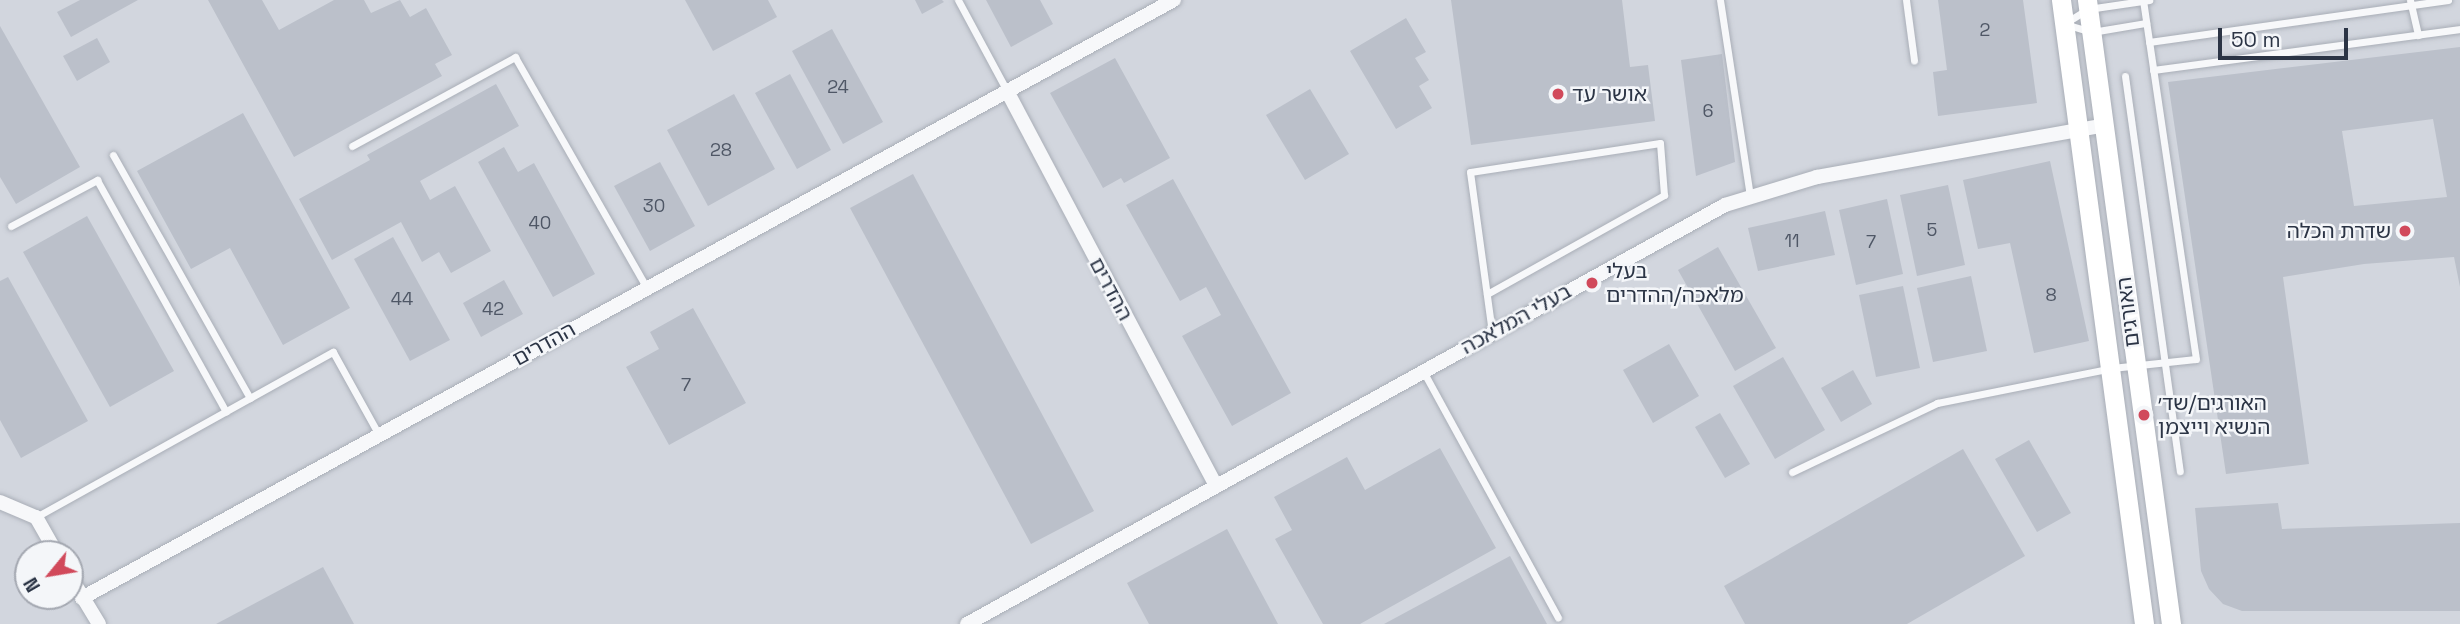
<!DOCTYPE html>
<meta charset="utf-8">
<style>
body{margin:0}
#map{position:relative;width:2460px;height:624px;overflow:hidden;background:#e4e7ec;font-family:"Space Grotesk","Noto Sans Hebrew",sans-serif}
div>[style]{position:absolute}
.built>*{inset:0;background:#d2d6de}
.building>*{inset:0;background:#bbc0ca}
.roads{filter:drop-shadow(0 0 2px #a9aeb7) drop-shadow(0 0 2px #a9aeb7)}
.lane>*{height:7px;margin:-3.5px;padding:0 3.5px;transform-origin:3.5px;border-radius:3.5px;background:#f7f8fa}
.street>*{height:14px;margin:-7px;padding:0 7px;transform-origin:7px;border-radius:7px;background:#f7f8fa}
.secondary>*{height:19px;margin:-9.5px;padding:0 9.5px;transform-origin:9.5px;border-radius:9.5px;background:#fff}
.dots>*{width:19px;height:19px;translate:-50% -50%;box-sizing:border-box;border:4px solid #f4f6f9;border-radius:50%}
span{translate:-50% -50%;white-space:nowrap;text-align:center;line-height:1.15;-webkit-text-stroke:5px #f4f6f9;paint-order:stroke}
.number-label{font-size:18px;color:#4f5766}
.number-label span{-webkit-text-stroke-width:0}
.poi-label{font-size:21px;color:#2b3445}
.left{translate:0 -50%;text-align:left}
.right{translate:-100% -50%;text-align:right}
.street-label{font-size:21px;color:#2b3445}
.north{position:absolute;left:14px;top:540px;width:70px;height:70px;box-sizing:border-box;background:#f4f6f9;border:2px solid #a4a8b1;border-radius:50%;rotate:240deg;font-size:19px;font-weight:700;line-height:28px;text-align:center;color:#2b3445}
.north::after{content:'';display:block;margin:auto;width:24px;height:32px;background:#d1495b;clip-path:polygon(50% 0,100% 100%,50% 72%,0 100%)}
.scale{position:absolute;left:2218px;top:28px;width:130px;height:32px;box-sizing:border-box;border:4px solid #2b3445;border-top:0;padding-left:9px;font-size:21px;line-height:24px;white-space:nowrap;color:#2b3445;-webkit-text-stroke:5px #f4f6f9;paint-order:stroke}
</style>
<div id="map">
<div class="built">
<div style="clip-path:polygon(evenodd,0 0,2460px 0,2460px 624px,0 624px,0 0,28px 554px,70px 554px,70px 596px,28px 596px,28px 554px)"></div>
</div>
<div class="building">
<div style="clip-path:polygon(80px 0,138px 0,71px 37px,57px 12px)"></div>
<div style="clip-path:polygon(208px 0,262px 0,279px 30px,334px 0,364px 0,371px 13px,400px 0,410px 17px,426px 8px,452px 55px,435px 64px,442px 76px,294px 157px)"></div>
<div style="clip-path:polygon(685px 0,768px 0,777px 17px,713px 51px)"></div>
<div style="clip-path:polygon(915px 0,942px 0,944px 2px,922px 14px)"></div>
<div style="clip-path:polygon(986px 0,1040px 0,1053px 24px,1011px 47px)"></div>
<div style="clip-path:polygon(1451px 0,1622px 0,1630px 67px,1648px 65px,1655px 121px,1471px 145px)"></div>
<div style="clip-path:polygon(1938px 0,2023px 0,2037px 103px,1938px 116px,1933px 72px,1947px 70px)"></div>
<div style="clip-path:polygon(1406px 18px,1426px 52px,1415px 58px,1429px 80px,1419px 86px,1432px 108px,1396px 129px,1350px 51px)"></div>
<div style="clip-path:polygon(0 26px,80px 167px,16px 204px,0 177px)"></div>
<div style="clip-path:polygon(832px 29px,883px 122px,843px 144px,792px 51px)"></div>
<div style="clip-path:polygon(97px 38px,110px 62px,77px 81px,63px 56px)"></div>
<div style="clip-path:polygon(evenodd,2460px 47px,2460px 287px,2454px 257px,2364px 264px,2283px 277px,2309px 464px,2226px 474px,2168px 82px,2460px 47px,2433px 119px,2447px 197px,2354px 206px,2342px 131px,2433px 119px)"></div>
<div style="clip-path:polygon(1722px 54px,1735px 162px,1696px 176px,1681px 60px)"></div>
<div style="clip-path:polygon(1115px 58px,1170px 158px,1124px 183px,1121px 178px,1103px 188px,1050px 93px)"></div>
<div style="clip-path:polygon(790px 74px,831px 150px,797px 169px,755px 93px)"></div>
<div style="clip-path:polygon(496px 84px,519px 126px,420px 181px,430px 200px,455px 186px,491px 251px,451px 273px,439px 252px,422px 262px,401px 222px,332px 260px,299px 199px,370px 160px,367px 155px)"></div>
<div style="clip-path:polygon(1310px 89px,1349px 154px,1305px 180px,1266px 115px)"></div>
<div style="clip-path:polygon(734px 94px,775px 169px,708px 206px,667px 130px)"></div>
<div style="clip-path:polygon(243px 113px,350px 308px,283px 345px,230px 248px,191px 269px,137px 171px)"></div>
<div style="clip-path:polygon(504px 147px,518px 172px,534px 163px,595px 274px,553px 297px,478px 162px)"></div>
<div style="clip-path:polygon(2050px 161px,2089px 341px,2034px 353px,2010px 243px,1978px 249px,1963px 180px)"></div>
<div style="clip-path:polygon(660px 162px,695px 226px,650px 251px,614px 186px)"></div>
<div style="clip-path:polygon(913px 174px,1094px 511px,1031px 544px,850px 208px)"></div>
<div style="clip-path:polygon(1173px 179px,1291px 393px,1232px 426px,1182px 336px,1221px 315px,1206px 287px,1180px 301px,1126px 205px)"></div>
<div style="clip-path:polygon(1948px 185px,1965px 265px,1917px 276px,1900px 195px)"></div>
<div style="clip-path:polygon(1887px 199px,1903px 274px,1856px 285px,1839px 210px)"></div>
<div style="clip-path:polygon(1825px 211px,1835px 255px,1758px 271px,1748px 228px)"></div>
<div style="clip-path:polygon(87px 216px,174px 371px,110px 407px,23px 252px)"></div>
<div style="clip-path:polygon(393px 237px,450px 340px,410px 361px,354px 259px)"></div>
<div style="clip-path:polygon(1718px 247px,1776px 348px,1735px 371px,1678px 270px)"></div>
<div style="clip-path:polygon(1971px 276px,1987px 351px,1933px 362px,1917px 288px)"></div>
<div style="clip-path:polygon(8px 277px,88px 421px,21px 458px,0 420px,0 281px)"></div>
<div style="clip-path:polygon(504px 280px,523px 314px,481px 337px,463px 303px)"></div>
<div style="clip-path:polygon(1903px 286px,1920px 368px,1876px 377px,1859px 295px)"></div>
<div style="clip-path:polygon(693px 308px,746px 403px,669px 445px,626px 367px,659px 349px,650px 332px)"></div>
<div style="clip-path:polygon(1669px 344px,1699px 396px,1653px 423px,1623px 370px)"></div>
<div style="clip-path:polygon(1783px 357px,1825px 430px,1775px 459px,1733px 386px)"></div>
<div style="clip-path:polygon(1853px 370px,1872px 404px,1841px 422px,1821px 388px)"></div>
<div style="clip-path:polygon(1720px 413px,1750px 464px,1725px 478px,1695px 427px)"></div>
<div style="clip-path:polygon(2029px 440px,2071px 513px,2037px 532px,1995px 459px)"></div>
<div style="clip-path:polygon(1440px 448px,1496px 548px,1360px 624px,1323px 624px,1275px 539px,1292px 530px,1274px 497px,1347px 457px,1365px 490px)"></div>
<div style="clip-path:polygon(1963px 449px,2025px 556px,1907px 624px,1745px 624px,1724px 586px)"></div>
<div style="clip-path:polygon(2278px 503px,2282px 529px,2460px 523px,2460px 611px,2242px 611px,2223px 604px,2209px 589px,2201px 571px,2195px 508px)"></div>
<div style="clip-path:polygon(1227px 529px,1278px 624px,1149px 624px,1127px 583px)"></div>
<div style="clip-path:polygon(1510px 556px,1547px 624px,1384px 624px)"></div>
<div style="clip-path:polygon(323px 567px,354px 624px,216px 624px)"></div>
</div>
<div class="roads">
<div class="lane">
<div style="left:958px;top:0;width:103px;rotate:61.7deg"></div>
<div style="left:1720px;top:0;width:198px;rotate:81.3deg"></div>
<div style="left:1906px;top:0;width:61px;rotate:82.4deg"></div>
<div style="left:2410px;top:0;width:36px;rotate:77deg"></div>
<div style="left:2067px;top:22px;width:25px;rotate:-32deg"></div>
<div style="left:2088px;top:9px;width:62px;rotate:-8.4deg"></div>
<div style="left:2065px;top:24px;width:28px;rotate:17deg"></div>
<div style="left:2092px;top:32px;width:55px;rotate:-9.5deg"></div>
<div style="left:2149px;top:42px;width:302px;rotate:-8deg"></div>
<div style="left:2153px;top:70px;width:310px;rotate:-7.6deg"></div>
<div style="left:2125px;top:76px;width:399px;rotate:82.1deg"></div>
<div style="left:352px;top:146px;width:186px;rotate:-28.6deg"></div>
<div style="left:515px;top:57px;width:266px;rotate:60.3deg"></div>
<div style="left:113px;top:155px;width:279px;rotate:60.6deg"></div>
<div style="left:11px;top:226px;width:98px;rotate:-28.1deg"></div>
<div style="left:97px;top:180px;width:265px;rotate:60.9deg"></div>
<div style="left:1487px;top:294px;width:203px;rotate:-29.2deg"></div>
<div style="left:1664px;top:195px;width:52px;rotate:-94.4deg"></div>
<div style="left:1660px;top:143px;width:192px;rotate:171.3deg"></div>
<div style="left:1470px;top:172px;width:162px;rotate:82.2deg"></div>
<div style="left:1423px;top:371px;width:281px;rotate:61.3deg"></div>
<div style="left:1792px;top:472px;width:161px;rotate:-25.4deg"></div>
<div style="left:1937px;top:403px;width:178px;rotate:-11.3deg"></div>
<div style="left:2112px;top:368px;width:84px;rotate:-6.1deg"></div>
<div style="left:2196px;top:359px;width:362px;rotate:-98.4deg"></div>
<div style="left:36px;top:517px;width:340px;rotate:-29.1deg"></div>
<div style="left:333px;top:352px;width:95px;rotate:61deg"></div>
</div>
<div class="street">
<div style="left:1007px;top:91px;width:447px;rotate:62.1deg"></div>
<div style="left:0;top:502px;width:39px;rotate:23deg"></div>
<div style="left:36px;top:517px;width:43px;rotate:60.4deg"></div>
<div style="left:70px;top:576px;width:56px;rotate:58.9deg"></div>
<div style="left:82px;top:598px;width:1245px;rotate:-28.71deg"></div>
<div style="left:967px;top:624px;width:866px;rotate:-28.93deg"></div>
<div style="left:1725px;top:205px;width:96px;rotate:-16.9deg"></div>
<div style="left:1817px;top:177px;width:293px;rotate:-10.2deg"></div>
</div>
<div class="secondary">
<div style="left:2061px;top:0;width:629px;rotate:82.42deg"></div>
<div style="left:2087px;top:0;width:630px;rotate:82.33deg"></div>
</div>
</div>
<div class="dots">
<div style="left:1558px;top:94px;background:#d1495b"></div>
<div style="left:2405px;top:231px;background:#d1495b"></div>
<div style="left:1592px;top:283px;background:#d1495b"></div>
<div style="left:2144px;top:415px;background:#d1495b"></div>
</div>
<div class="number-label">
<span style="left:1985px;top:30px">2</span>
<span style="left:838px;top:87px">24</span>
<span style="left:1708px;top:111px">6</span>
<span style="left:721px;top:150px">28</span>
<span style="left:654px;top:206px">30</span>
<span style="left:540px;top:223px">40</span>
<span style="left:1932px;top:230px">5</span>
<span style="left:1792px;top:241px">11</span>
<span style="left:1871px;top:242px">7</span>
<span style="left:2051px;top:295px">8</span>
<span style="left:402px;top:299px">44</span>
<span style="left:493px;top:309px">42</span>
<span style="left:686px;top:385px">7</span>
</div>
<div class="poi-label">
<span class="left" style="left:1572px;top:94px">אושר עד</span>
<span class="right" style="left:2391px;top:231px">שדרת הכלה</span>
<span class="left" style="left:1606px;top:283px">בעלי<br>מלאכה/ההדרים</span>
<span class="left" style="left:2158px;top:415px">האורגים/שד׳<br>הנשיא וייצמן</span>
</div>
<div class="street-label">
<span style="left:1111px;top:289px;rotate:62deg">ההדרים</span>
<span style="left:2128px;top:312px;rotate:-97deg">האורגים</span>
<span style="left:1516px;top:319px;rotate:-29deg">בעלי המלאכה</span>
<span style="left:544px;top:344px;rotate:-29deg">ההדרים</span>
</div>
<div class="north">N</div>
<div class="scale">50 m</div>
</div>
